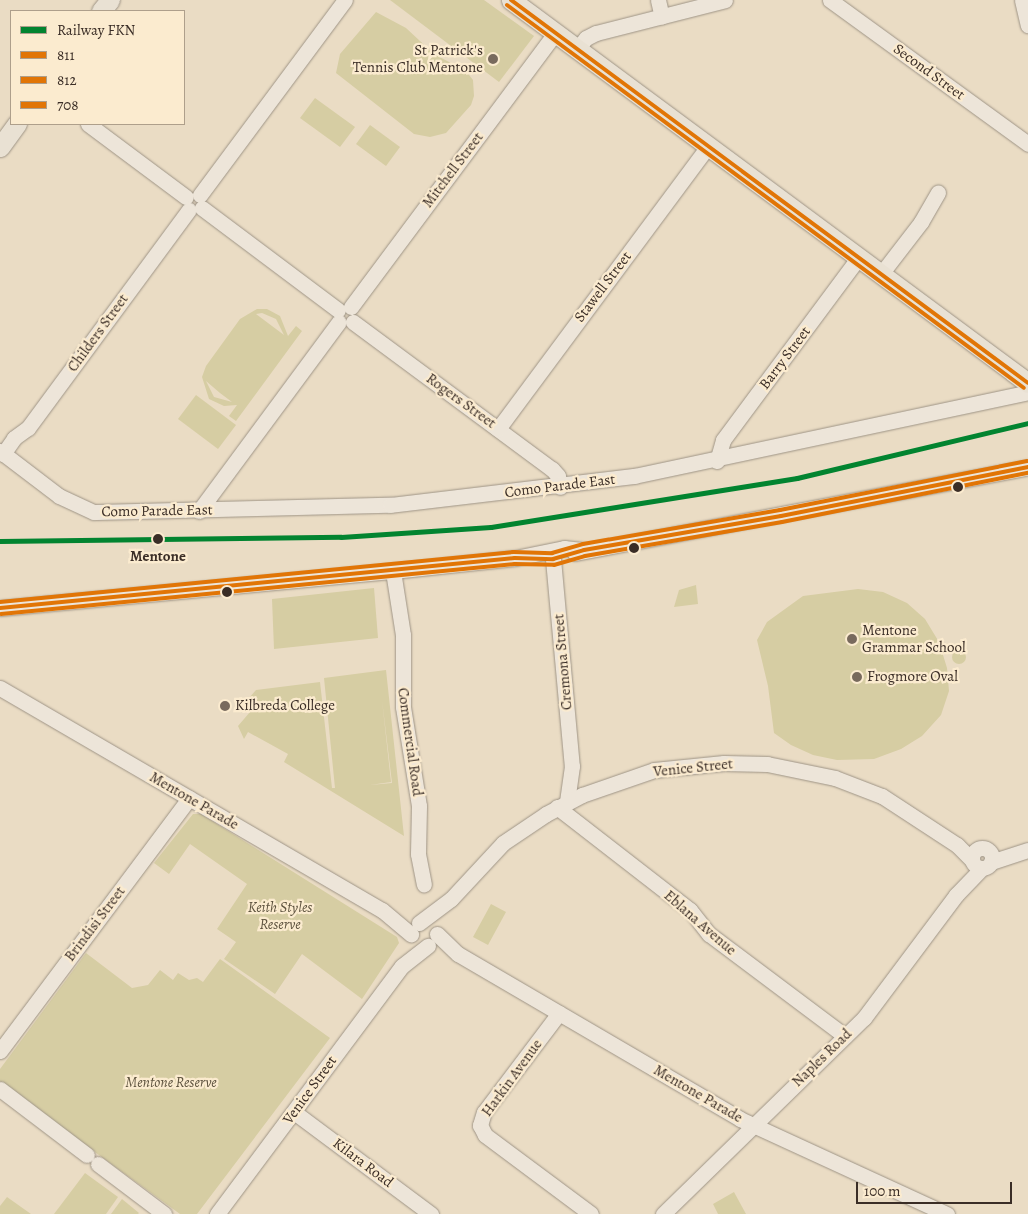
<!DOCTYPE html>
<style>
body{margin:0}
#map{position:relative;width:1028px;height:1214px;overflow:hidden;background:#eadcc4;font-family:Alegreya,serif}
div>[style]{position:absolute}
.green>*{inset:0;background:#d6cda3}
.round{border-radius:50%}
.roads{filter:drop-shadow(0 0 1px #9e9486) drop-shadow(0 0 1px #9e9486)}
.minor>*{height:15px;margin:-7.5px;padding:0 7.5px;transform-origin:7.5px;border-radius:7.5px;background:#ede5d9}
.minor>.ring{margin:-7.5px;padding:0;box-sizing:content-box;background:none;border:15px solid #ede5d9;border-radius:50%}
.major>*{height:19px;margin:-9.5px;padding:0 9.5px;transform-origin:9.5px;border-radius:9.5px;background:#e9e1d3}
.bus-1>*{height:4px;margin:-2px;padding:0 2px;transform-origin:2px;border-radius:2px;background:#e17506}
.bus-2>*{height:4px;margin:-2px;padding:0 2px;transform-origin:2px;border-radius:2px;background:#e17506}
.bus-3>*{height:4px;margin:-2px;padding:0 2px;transform-origin:2px;border-radius:2px;background:#e17506}
.rail-1>*{height:5px;margin:-2.5px;padding:0 2.5px;transform-origin:2.5px;border-radius:2.5px;background:#028430}
.dots>*{width:14px;height:14px;translate:-50% -50%;box-sizing:border-box;border:2px solid #fbebcf;border-radius:50%}
span{translate:-50% -50%;white-space:nowrap;text-align:center;line-height:1.15;-webkit-text-stroke:4.5px #fbebcf;paint-order:stroke}
.poi-label{font-size:15px;color:#3a2d26}
.right{translate:-100% -50%;text-align:right}
.left{translate:0 -50%;text-align:left}
.street-label{font-size:15px;color:#3a2d26}
.stop-label{font-size:15px;color:#3a2d26;font-weight:700}
.park-label{font-size:15px;color:#5d523e;font-style:italic}
.legend{position:absolute;left:10px;top:10px;width:175px;height:115px;box-sizing:border-box;background:#fbebcf;border:1px solid #ae9f8b;margin:0;padding:6px 9px;list-style:none;font-size:15px;color:#3a2d26}
.legend li{display:flex;align-items:center;gap:10px;height:25px}
.legend b{width:25px;border:1px solid #ae9f8b}
.scale{position:absolute;left:856px;top:1182px;width:156px;height:22px;box-sizing:border-box;border:2px solid #3a2d26;border-top:0;padding-left:6px;font-size:15px;line-height:18px;white-space:nowrap;color:#3a2d26;-webkit-text-stroke:4px #fbebcf;paint-order:stroke}
</style>
<div id="map">
<div class="green">
<div style="clip-path:polygon(390px 0,484px 0,534px 36px,499px 82px)"></div>
<div style="clip-path:polygon(376px 12px,406px 28px,434px 54px,466px 71px,473px 80px,474px 96px,471px 105px,446px 133px,430px 137px,414px 134px,336px 73px,340px 54px)"></div>
<div style="clip-path:polygon(315px 98px,355px 127px,340px 147px,300px 118px)"></div>
<div style="clip-path:polygon(370px 125px,400px 147px,386px 166px,356px 144px)"></div>
<div style="clip-path:polygon(evenodd,257px 309px,267px 309px,280px 316px,288px 336px,296px 326px,302px 331px,236px 421px,229px 416px,237px 405px,224px 406px,209px 399px,202px 377px,206px 366px,240px 319px,257px 309px,262px 313px,276px 319px,284px 335px,256px 314px,262px 313px,257px 309px,206px 381px,220px 393px,232px 402px,214px 397px,206px 381px)"></div>
<div style="clip-path:polygon(196px 395px,236px 425px,218px 449px,178px 419px)"></div>
<div style="clip-path:polygon(696px 585px,698px 604px,674px 607px,679px 590px)"></div>
<div style="clip-path:polygon(374px 588px,378px 638px,274px 649px,272px 599px)"></div>
<div style="clip-path:polygon(858px 589px,883px 592px,907px 603px,925px 619px,939px 642px,947px 668px,949px 691px,941px 715px,922px 736px,901px 749px,874px 759px,837px 760px,813px 755px,791px 745px,774px 733px,768px 686px,757px 640px,767px 622px,803px 596px)"></div>
<div class="round" style="left:952px;top:650px;width:14px;height:14px"></div>
<div style="clip-path:polygon(evenodd,386px 670px,404px 836px,284px 762px,288px 754px,248px 732px,244px 739px,238px 726px,250px 712px,252px 705px,249px 698px,256px 690px,320px 682px,332px 788px,335px 788px,324px 678px,386px 670px,382px 700px,392px 783px,370px 785px,391px 782px,382px 700px)"></div>
<div style="clip-path:polygon(193px 814px,201px 814px,397px 937px,399px 943px,362px 999px,302px 954px,275px 994px,224px 959px,236px 942px,217px 929px,247px 884px,190px 844px,169px 874px,154px 863px)"></div>
<div style="clip-path:polygon(491px 904px,506px 912px,488px 945px,473px 937px)"></div>
<div style="clip-path:polygon(86px 953px,132px 988px,148px 985px,160px 970px,173px 980px,178px 973px,189px 980px,197px 978px,203px 982px,220px 959px,330px 1038px,197px 1214px,180px 1214px,0 1083px,0 1069px)"></div>
<div style="clip-path:polygon(85px 1173px,118px 1197px,106px 1214px,54px 1214px)"></div>
<div style="clip-path:polygon(734px 1192px,746px 1214px,718px 1214px,713px 1204px)"></div>
<div style="clip-path:polygon(7px 1197px,31px 1214px,0 1214px,0 1206px)"></div>
<div style="clip-path:polygon(122px 1199px,139px 1213px,138px 1214px,111px 1214px)"></div>
</div>
<div class="roads">
<div class="minor">
<div style="left:658px;top:0;width:17px;rotate:77deg"></div>
<div style="left:830px;top:0;width:245px;rotate:36deg"></div>
<div style="left:1022px;top:0;width:26px;rotate:77deg"></div>
<div style="left:577px;top:49px;width:14px;rotate:-51deg"></div>
<div style="left:586px;top:38px;width:11px;rotate:-27deg"></div>
<div style="left:596px;top:33px;width:133px;rotate:-14.3deg"></div>
<div style="left:88px;top:124px;width:122px;rotate:36.7deg"></div>
<div style="left:200px;top:195px;width:243px;rotate:-53.4deg"></div>
<div style="left:202px;top:208px;width:170px;rotate:36.9deg"></div>
<div style="left:881px;top:274px;width:66px;rotate:-52.4deg"></div>
<div style="left:921px;top:222px;width:34px;rotate:-60deg"></div>
<div style="left:351px;top:307px;width:342px;rotate:-53.3deg"></div>
<div style="left:353px;top:322px;width:247px;rotate:36.5deg"></div>
<div style="left:552px;top:469px;width:9px;rotate:49deg"></div>
<div style="left:558px;top:476px;width:11px;rotate:80deg"></div>
<div style="left:498px;top:429px;width:352px;rotate:-53.4deg"></div>
<div style="left:0;top:451px;width:74px;rotate:37.3deg"></div>
<div style="left:59px;top:496px;width:38px;rotate:25deg"></div>
<div style="left:94px;top:512px;width:296px;rotate:-1.4deg"></div>
<div style="left:390px;top:505px;width:246px;rotate:-6.8deg"></div>
<div style="left:634px;top:476px;width:403px;rotate:-12deg"></div>
<div style="left:3px;top:454px;width:19px;rotate:-55deg"></div>
<div style="left:14px;top:438px;width:17px;rotate:-36deg"></div>
<div style="left:28px;top:428px;width:271px;rotate:-53.6deg"></div>
<div style="left:717px;top:461px;width:22px;rotate:-74deg"></div>
<div style="left:723px;top:440px;width:228px;rotate:-53.4deg"></div>
<div style="left:199px;top:511px;width:235px;rotate:-53.5deg"></div>
<div style="left:575px;top:553px;width:461px;rotate:-10.7deg"></div>
<div style="left:553px;top:559px;width:208px;rotate:84.8deg"></div>
<div style="left:572px;top:766px;width:36px;rotate:98deg"></div>
<div style="left:393px;top:571px;width:65px;rotate:81.1deg"></div>
<div style="left:403px;top:635px;width:72px;rotate:90deg"></div>
<div style="left:403px;top:707px;width:100px;rotate:80.8deg"></div>
<div style="left:419px;top:806px;width:48px;rotate:91.2deg"></div>
<div style="left:418px;top:854px;width:31px;rotate:79deg"></div>
<div style="left:0;top:608px;width:395px;rotate:-5.4deg"></div>
<div style="left:393px;top:571px;width:123px;rotate:-6.1deg"></div>
<div style="left:515px;top:558px;width:50px;rotate:-11.5deg"></div>
<div style="left:564px;top:548px;width:20px;rotate:6deg"></div>
<div style="left:0;top:688px;width:442px;rotate:30.2deg"></div>
<div style="left:382px;top:910px;width:38px;rotate:40deg"></div>
<div style="left:557px;top:807px;width:168px;rotate:37.8deg"></div>
<div style="left:690px;top:910px;width:31px;rotate:52deg"></div>
<div style="left:709px;top:934px;width:170px;rotate:36.9deg"></div>
<div class="ring" style="left:972px;top:848px;width:5px;height:5px"></div>
<div style="left:991px;top:862px;width:39px;rotate:-18deg"></div>
<div style="left:419px;top:923px;width:40px;rotate:-37deg"></div>
<div style="left:451px;top:899px;width:76px;rotate:-47.1deg"></div>
<div style="left:503px;top:843px;width:52px;rotate:-34deg"></div>
<div style="left:546px;top:814px;width:41px;rotate:-27.8deg"></div>
<div style="left:582px;top:795px;width:76px;rotate:-19.1deg"></div>
<div style="left:654px;top:770px;width:70px;rotate:-5.7deg"></div>
<div style="left:724px;top:763px;width:43px;rotate:1.3deg"></div>
<div style="left:767px;top:764px;width:69px;rotate:11.6deg"></div>
<div style="left:835px;top:778px;width:50px;rotate:21deg"></div>
<div style="left:882px;top:796px;width:90px;rotate:33.2deg"></div>
<div style="left:957px;top:845px;width:21px;rotate:45deg"></div>
<div style="left:437px;top:934px;width:29px;rotate:44deg"></div>
<div style="left:458px;top:954px;width:327px;rotate:30.3deg"></div>
<div style="left:740px;top:1119px;width:228px;rotate:24.7deg"></div>
<div style="left:559px;top:1013px;width:124px;rotate:127.1deg"></div>
<div style="left:484px;top:1112px;width:14px;rotate:107deg"></div>
<div style="left:480px;top:1125px;width:11px;rotate:63deg"></div>
<div style="left:485px;top:1135px;width:132px;rotate:36.7deg"></div>
<div style="left:0;top:1051px;width:316px;rotate:-53.2deg"></div>
<div style="left:0;top:1089px;width:109px;rotate:37.2deg"></div>
<div style="left:294px;top:1112px;width:171px;rotate:36.7deg"></div>
<div style="left:98px;top:1164px;width:83px;rotate:37.1deg"></div>
<div style="left:217px;top:1214px;width:309px;rotate:-53.3deg"></div>
<div style="left:402px;top:966px;width:33px;rotate:-38deg"></div>
<div style="left:663px;top:1214px;width:281px;rotate:-44.3deg"></div>
<div style="left:864px;top:1018px;width:154px;rotate:-53.2deg"></div>
<div style="left:956px;top:895px;width:37px;rotate:-46deg"></div>
</div>
<div class="major">
<div style="left:511px;top:0;width:643px;rotate:36.53deg"></div>
<div style="left:101px;top:11px;width:14px;rotate:-51deg"></div>
<div style="left:0;top:147px;width:29px;rotate:-54deg"></div>
</div>
</div>
<div class="bus-1">
<div style="left:511px;top:0;width:643px;rotate:36.53deg"></div>
<div style="left:0;top:608px;width:517px;rotate:-5.55deg"></div>
<div style="left:515px;top:558px;width:38px;rotate:2deg"></div>
<div style="left:553px;top:559px;width:32px;rotate:-16deg"></div>
<div style="left:584px;top:550px;width:200px;rotate:-9.8deg"></div>
<div style="left:781px;top:516px;width:252px;rotate:-11.2deg"></div>
</div>
<div class="bus-2">
<div style="left:507px;top:5px;width:643px;rotate:36.53deg"></div>
<div style="left:1px;top:614px;width:516px;rotate:-5.56deg"></div>
<div style="left:515px;top:564px;width:39px;rotate:1deg"></div>
<div style="left:554px;top:565px;width:32px;rotate:-16deg"></div>
<div style="left:585px;top:556px;width:200px;rotate:-9.8deg"></div>
<div style="left:782px;top:522px;width:251px;rotate:-11.3deg"></div>
</div>
<div class="bus-3">
<div style="left:0;top:602px;width:516px;rotate:-5.56deg"></div>
<div style="left:514px;top:552px;width:38px;rotate:2deg"></div>
<div style="left:552px;top:553px;width:32px;rotate:-16deg"></div>
<div style="left:583px;top:544px;width:200px;rotate:-9.8deg"></div>
<div style="left:780px;top:510px;width:252px;rotate:-11.2deg"></div>
</div>
<div class="rail-1">
<div style="left:0;top:541px;width:341px;rotate:-0.7deg"></div>
<div style="left:341px;top:537px;width:150px;rotate:-3.8deg"></div>
<div style="left:491px;top:527px;width:310px;rotate:-9.1deg"></div>
<div style="left:797px;top:478px;width:237px;rotate:-13.4deg"></div>
</div>
<div class="dots">
<div style="left:493px;top:59px;background:#786a5d"></div>
<div style="left:958px;top:487px;background:#3a2d26"></div>
<div style="left:158px;top:539px;background:#3a2d26"></div>
<div style="left:634px;top:548px;background:#3a2d26"></div>
<div style="left:227px;top:592px;background:#3a2d26"></div>
<div style="left:852px;top:639px;background:#786a5d"></div>
<div style="left:857px;top:677px;background:#786a5d"></div>
<div style="left:225px;top:706px;background:#786a5d"></div>
</div>
<div class="poi-label">
<span class="right" style="left:483px;top:59px">St Patrick's<br>Tennis Club Mentone</span>
<span class="left" style="left:862px;top:639px">Mentone<br>Grammar School</span>
<span class="left" style="left:867px;top:677px">Frogmore Oval</span>
<span class="left" style="left:235px;top:706px">Kilbreda College</span>
</div>
<div class="street-label">
<span style="left:929px;top:72px;rotate:36deg">Second Street</span>
<span style="left:453px;top:170px;rotate:-53deg">Mitchell Street</span>
<span style="left:603px;top:287px;rotate:-53deg">Stawell Street</span>
<span style="left:98px;top:333px;rotate:-54deg">Childers Street</span>
<span style="left:785px;top:358px;rotate:-53deg">Barry Street</span>
<span style="left:461px;top:401px;rotate:36deg">Rogers Street</span>
<span style="left:560px;top:486px;rotate:-7deg">Como Parade East</span>
<span style="left:157px;top:511px;rotate:-1deg">Como Parade East</span>
<span style="left:563px;top:662px;rotate:-95deg">Cremona Street</span>
<span style="left:410px;top:742px;rotate:82deg">Commercial Road</span>
<span style="left:693px;top:768px;rotate:-6deg">Venice Street</span>
<span style="left:194px;top:801px;rotate:30deg">Mentone Parade</span>
<span style="left:700px;top:923px;rotate:41deg">Eblana Avenue</span>
<span style="left:95px;top:924px;rotate:-53deg">Brindisi Street</span>
<span style="left:822px;top:1058px;rotate:-44deg">Naples Road</span>
<span style="left:512px;top:1078px;rotate:-54deg">Harkin Avenue</span>
<span style="left:310px;top:1090px;rotate:-54deg">Venice Street</span>
<span style="left:698px;top:1094px;rotate:30deg">Mentone Parade</span>
<span style="left:363px;top:1163px;rotate:37deg">Kilara Road</span>
</div>
<div class="stop-label">
<span style="left:158px;top:557px">Mentone</span>
</div>
<div class="park-label">
<span style="left:280px;top:916px">Keith Styles<br>Reserve</span>
<span style="left:171px;top:1083px">Mentone Reserve</span>
</div>
<ul class="legend">
<li><b style="height:6px;background:#028430"></b>Railway FKN</li>
<li><b style="height:6px;background:#e17506"></b>811</li>
<li><b style="height:6px;background:#e17506"></b>812</li>
<li><b style="height:6px;background:#e17506"></b>708</li>
</ul>
<div class="scale">100 m</div>
</div>
